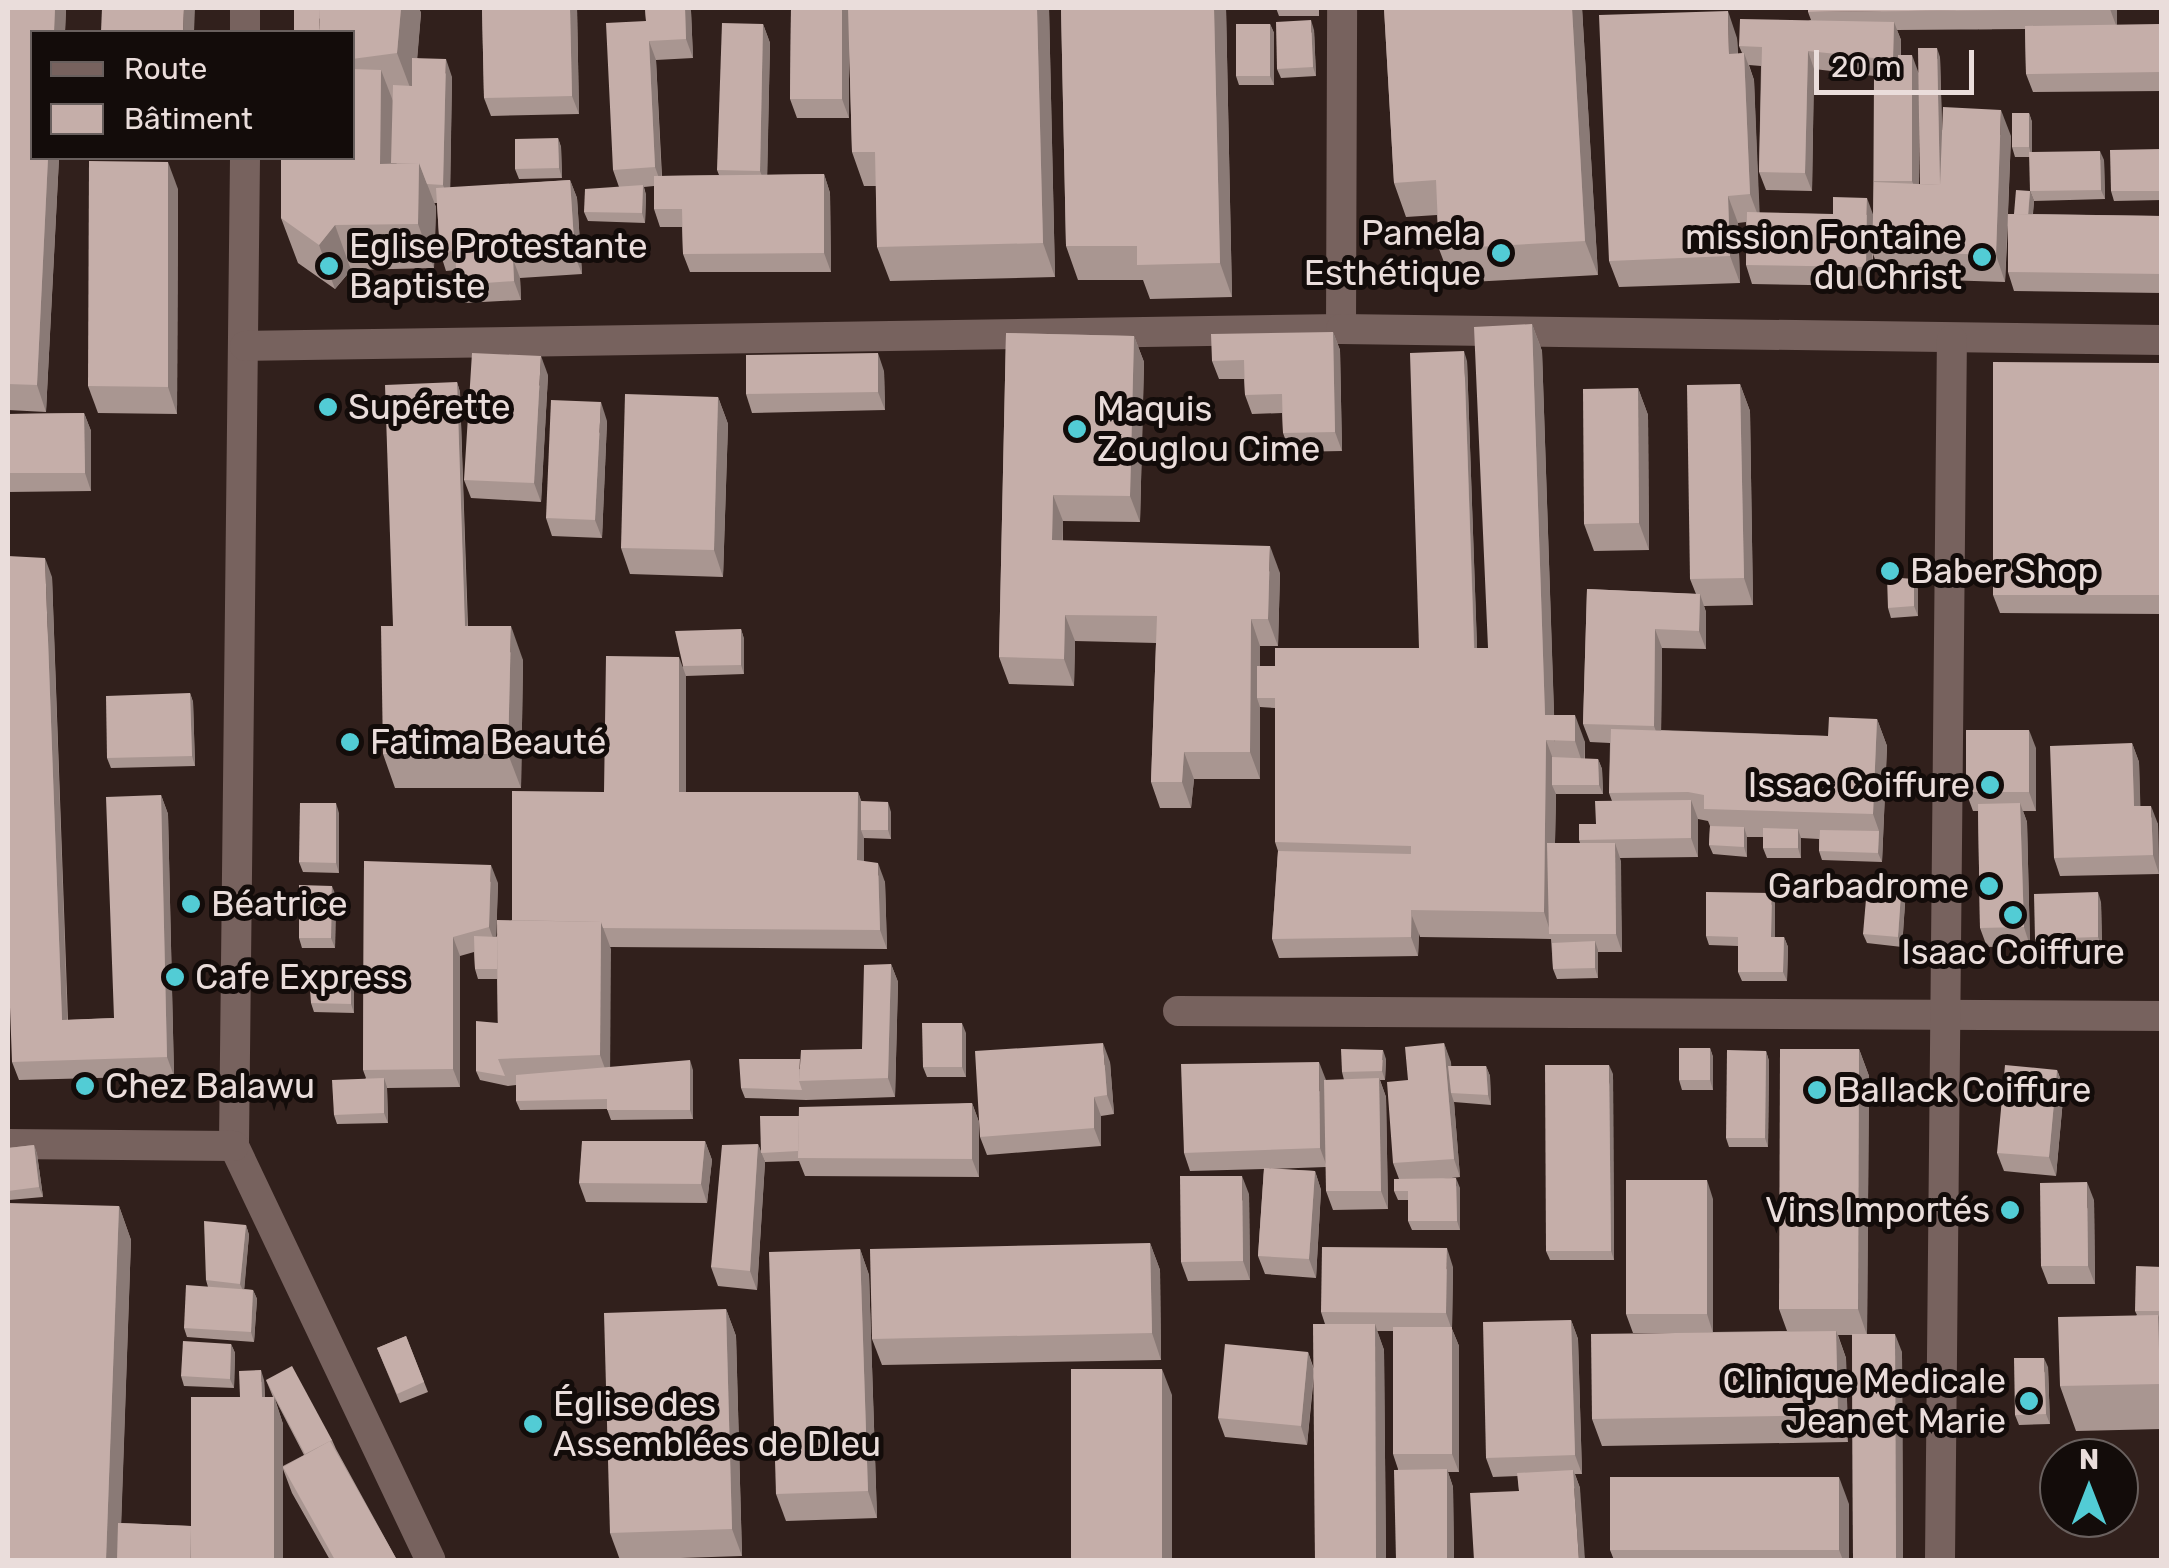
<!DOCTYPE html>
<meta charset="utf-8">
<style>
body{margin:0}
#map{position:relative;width:2169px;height:1568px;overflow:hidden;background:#31201c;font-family:Rubik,sans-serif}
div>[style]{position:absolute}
.street>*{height:30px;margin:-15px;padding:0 15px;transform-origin:15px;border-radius:15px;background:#77625e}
.wall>*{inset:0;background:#a99691}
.shaded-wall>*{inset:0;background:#8a7a76}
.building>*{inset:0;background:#c5aea9}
.dots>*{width:28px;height:28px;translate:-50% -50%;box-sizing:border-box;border:5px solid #130c0a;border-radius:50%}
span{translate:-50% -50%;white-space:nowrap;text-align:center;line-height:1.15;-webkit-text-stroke:10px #130c0a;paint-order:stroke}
.poi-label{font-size:35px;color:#eadddb}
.right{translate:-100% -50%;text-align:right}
.left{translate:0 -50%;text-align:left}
.frame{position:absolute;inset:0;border:10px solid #eadddb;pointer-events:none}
.legend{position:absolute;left:30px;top:30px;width:325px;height:130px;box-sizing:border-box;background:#130c0a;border:2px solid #69605e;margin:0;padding:12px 18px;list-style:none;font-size:30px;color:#eadddb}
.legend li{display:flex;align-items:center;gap:20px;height:50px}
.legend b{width:50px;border:2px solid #69605e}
.north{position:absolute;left:2039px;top:1438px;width:100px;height:100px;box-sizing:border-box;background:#130c0a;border:2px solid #69605e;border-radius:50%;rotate:0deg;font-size:28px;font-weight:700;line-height:40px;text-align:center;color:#eadddb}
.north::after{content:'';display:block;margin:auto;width:35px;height:45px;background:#52ccd5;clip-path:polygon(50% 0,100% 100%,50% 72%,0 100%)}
.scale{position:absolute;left:1814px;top:50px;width:160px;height:45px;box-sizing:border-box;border:5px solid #eadddb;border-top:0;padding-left:12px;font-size:30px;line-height:35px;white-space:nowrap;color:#eadddb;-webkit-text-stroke:8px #130c0a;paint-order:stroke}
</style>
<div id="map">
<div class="street">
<div style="left:245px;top:32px;width:24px;rotate:-90deg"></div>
<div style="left:245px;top:158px;width:988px;rotate:90.64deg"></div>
<div style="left:234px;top:1146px;width:458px;rotate:64.6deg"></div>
<div style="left:1341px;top:329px;width:321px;rotate:-89.8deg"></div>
<div style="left:245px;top:346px;width:1096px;rotate:-0.89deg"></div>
<div style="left:1341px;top:329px;width:821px;rotate:0.77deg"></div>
<div style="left:1178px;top:1011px;width:984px;rotate:0.29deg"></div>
<div style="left:8px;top:1144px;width:226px;rotate:0.5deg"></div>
<div style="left:1940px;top:1560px;width:1220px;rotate:-89.44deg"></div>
</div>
<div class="wall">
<div style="clip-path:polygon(8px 8px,66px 8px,65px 32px,32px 158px,59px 158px,46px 412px,8px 410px)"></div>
<div style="clip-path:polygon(294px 8px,419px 8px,421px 13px,417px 58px,452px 77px,450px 188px,570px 180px,577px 198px,582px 274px,520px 278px,521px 300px,464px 303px,457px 285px,456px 270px,446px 271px,440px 252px,437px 203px,434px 203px,436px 207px,434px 268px,351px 270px,335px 289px,298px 263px,281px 218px,352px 158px,352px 32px)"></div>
<div style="clip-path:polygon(482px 8px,577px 8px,579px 114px,491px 116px,484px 98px)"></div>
<div style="clip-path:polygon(645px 8px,689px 8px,691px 11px,693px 58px,656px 60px,662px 176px,719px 175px,717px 170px,763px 24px,770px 43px,767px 175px,824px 174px,830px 193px,831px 272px,690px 272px,683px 254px,682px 227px,660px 227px,654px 209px,654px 186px,644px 187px,646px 195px,645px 223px,588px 221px,584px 212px,619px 187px,613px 170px,646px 21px)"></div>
<div style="clip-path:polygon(791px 8px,1049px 8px,1055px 277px,890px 281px,877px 247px,876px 186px,864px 186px,852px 152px,849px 43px,849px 118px,797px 118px,790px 99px)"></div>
<div style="clip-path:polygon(1061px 8px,1226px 8px,1232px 297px,1150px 299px,1143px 280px,1078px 280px,1066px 246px)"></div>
<div style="clip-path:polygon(1276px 8px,1319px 8px,1319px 16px,1279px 16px)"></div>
<div style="clip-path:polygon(1384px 8px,1582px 8px,1598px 275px,1452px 283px,1439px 249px,1437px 215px,1406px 217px,1394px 183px)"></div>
<div style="clip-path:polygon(evenodd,2117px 8px,2117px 25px,2162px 31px,2162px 91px,2033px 92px,2026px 74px,2025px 29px,1897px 30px,1901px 40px,1901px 55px,1918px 73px,1940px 57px,1942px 130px,2011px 136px,2008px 214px,2014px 214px,2030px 191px,2034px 201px,2033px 214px,2162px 216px,2162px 293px,2014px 291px,2008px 272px,2008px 225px,2005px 282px,1882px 278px,1873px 254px,1873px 286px,1752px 284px,1746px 265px,1746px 222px,1738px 223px,1740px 283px,1619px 287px,1609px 261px,1737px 38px,1738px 54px,1742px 53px,1739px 46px,1811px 20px,1808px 12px,2117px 8px,1749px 65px,1761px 66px,1759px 172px,1766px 190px,1812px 191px,1814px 69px,1874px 76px,1873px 215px,1759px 213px,1754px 80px,1749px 65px,2117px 8px,1919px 91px,1920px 184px,1919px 184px,1919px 91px)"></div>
<div style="clip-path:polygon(1270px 24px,1274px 33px,1274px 85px,1239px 85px,1236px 76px)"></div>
<div style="clip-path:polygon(1314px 30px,1316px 76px,1281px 78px,1277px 69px)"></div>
<div style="clip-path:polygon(2029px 113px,2032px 122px,2032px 152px,2104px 160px,2105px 199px,2034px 201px,2030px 191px,2030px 157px,2015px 157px,2012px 147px)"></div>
<div style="clip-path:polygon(558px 138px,561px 147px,562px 178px,519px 179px,515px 169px)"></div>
<div style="clip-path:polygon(2162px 149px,2162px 200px,2114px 201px,2111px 191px)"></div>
<div style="clip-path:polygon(178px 189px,177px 414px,98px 413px,88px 386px)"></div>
<div style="clip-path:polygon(1532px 324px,1542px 351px,1554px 715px,1585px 742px,1585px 759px,1598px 759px,1602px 769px,1603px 794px,1556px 794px,1555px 843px,1580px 843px,1579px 840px,1596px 824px,1612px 801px,1609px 793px,1610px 743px,1590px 742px,1583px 724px,1587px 589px,1696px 594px,1690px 579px,1740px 384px,1750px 411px,1753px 605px,1704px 606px,1706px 612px,1706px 649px,1662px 648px,1661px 730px,1828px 736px,1877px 719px,1887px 746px,1882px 862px,1822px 860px,1819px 851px,1819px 839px,1801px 838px,1801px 858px,1767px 858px,1763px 848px,1763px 837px,1747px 837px,1747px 857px,1713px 854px,1709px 845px,1710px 826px,1708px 821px,1698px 819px,1698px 857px,1620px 858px,1622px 952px,1598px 952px,1598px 978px,1557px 979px,1553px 969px,1551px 939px,1420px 937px,1419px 934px,1418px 956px,1279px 958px,1272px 939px,1278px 851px,1275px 842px,1275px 708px,1260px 707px,1260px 779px,1194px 779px,1191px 808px,1160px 808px,1151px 782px,1156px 643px,1075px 641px,1074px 686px,1009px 684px,999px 657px,1006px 333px,1134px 336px,1144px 362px,1140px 522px,1063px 521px,1063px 541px,1280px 573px,1278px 646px,1260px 646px,1260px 666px,1275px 666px,1419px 648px,1467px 361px,1477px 648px,1488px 648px)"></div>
<div style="clip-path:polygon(1333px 332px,1340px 350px,1342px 451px,1290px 452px,1283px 433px,1282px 413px,1252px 414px,1245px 395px,1244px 379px,1219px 379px,1212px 361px)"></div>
<div style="clip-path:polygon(2162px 363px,2162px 614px,2000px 613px,1993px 595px)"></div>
<div style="clip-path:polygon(884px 371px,885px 410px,752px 413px,746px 394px)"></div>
<div style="clip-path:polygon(548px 375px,541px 502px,471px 498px,464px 480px)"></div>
<div style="clip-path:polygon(457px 382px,460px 392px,468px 626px,523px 660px,521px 788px,395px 788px,383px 754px)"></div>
<div style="clip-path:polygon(1638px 388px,1648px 415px,1649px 550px,1594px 551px,1584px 524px)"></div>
<div style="clip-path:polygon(718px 397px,728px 424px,723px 577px,630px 574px,621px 548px)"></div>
<div style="clip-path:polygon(84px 413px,91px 431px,91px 491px,8px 492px,8px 414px)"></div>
<div style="clip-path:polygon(607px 421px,602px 538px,552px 536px,546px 518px)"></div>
<div style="clip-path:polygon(52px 577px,68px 1020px,114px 1018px,161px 795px,168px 814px,174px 1076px,19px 1080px,12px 1062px)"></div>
<div style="clip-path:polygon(1918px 589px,1918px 616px,1891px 618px,1888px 608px)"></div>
<div style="clip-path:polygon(741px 629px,744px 639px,744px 674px,686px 676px,686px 792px,858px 792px,861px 801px,891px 812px,891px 839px,864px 838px,864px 861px,885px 882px,887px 949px,610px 947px,610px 1067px,693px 1070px,693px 1119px,611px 1120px,607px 1109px,520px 1110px,516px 1101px,516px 1085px,508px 1086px,480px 1080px,476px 1071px,498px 1023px,497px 979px,478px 979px,475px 969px,474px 952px,460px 956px,460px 1087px,387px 1088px,388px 1123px,337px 1124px,334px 1115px,366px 1078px,363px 1070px,364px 861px,498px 883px,496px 937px,512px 920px,604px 792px,683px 666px)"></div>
<div style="clip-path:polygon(190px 693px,193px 702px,195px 766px,111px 768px,107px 758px)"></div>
<div style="clip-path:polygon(2132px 743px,2139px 762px,2140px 806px,2158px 824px,2159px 874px,2060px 876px,2054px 858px)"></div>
<div style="clip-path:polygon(2036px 748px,2036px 811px,2023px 811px,2027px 822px,2030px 946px,1987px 947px,1980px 928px,1978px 811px,1973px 811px,1966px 792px)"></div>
<div style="clip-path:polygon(339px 813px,339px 873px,303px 872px,299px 862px)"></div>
<div style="clip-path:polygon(1906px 889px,1902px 947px,1867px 943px,1863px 934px)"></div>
<div style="clip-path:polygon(336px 896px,335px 948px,302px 948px,299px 938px)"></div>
<div style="clip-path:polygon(2101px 902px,2102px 947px,2038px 949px,2035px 939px)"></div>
<div style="clip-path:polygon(1775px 903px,1775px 937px,1784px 937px,1788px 947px,1787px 981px,1742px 981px,1738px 972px,1738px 946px,1709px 945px,1706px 936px)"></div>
<div style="clip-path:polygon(891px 964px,898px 982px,895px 1097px,806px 1100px,745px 1098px,741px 1088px,862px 1049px)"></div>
<div style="clip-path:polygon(351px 976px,354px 986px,354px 1013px,314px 1012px,311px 1003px)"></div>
<div style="clip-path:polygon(966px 1033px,966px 1077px,927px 1077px,923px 1067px)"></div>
<div style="clip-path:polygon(1444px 1043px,1451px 1066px,1486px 1066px,1490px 1076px,1491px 1105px,1454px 1102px,1460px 1177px,1443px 1179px,1460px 1188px,1460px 1230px,1412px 1230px,1408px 1221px,1408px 1200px,1398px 1200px,1394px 1191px,1399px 1179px,1393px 1163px,1408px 1080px)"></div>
<div style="clip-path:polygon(1710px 1048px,1713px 1057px,1713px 1090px,1682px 1090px,1679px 1080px)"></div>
<div style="clip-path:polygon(1859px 1049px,1869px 1076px,1867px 1334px,1902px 1352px,1903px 1560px,1853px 1560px,1852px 1335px,1838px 1335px,1846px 1358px,1848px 1442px,1602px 1446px,1592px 1419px,1689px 1333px,1633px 1333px,1626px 1314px,1713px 1199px,1713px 1332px,1787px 1331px,1779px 1309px)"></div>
<div style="clip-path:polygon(1766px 1051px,1769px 1061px,1768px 1147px,1729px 1147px,1726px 1138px)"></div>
<div style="clip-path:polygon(1386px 1059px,1385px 1080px,1380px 1080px,1386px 1097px,1388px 1209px,1333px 1210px,1326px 1191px,1326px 1167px,1268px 1169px,1315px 1171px,1321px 1190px,1316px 1278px,1265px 1274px,1258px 1256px,1264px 1169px,1190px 1171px,1184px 1153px,1344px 1080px,1342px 1072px)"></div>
<div style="clip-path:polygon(1110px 1062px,1114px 1114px,1101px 1116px,1101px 1146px,987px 1155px,980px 1137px)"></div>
<div style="clip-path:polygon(2057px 1070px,2064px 1088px,2056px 1176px,2004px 1171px,1997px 1153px)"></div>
<div style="clip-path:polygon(1613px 1074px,1614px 1260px,1550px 1260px,1546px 1251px)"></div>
<div style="clip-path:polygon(972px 1103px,979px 1122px,979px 1177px,805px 1176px,799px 1161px,765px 1162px,761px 1153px,799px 1116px)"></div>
<div style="clip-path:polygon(705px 1141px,712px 1160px,707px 1203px,586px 1202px,579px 1183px)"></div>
<div style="clip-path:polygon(758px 1144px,765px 1162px,757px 1290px,718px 1286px,711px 1267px)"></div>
<div style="clip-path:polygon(34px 1145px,37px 1154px,43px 1197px,9px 1200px,8px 1196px,8px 1148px)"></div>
<div style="clip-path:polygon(1249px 1194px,1250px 1280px,1188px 1281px,1181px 1262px)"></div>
<div style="clip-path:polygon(2094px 1200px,2095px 1284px,2048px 1284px,2041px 1266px)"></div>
<div style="clip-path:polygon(evenodd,119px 1206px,131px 1240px,121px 1523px,191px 1526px,241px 1397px,264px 1380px,265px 1397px,273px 1397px,266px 1380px,332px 1440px,336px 1449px,397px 1560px,330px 1560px,292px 1493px,283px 1469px,283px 1560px,8px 1560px,119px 1206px,275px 1399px,304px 1455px,283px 1466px,283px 1424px,275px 1399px)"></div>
<div style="clip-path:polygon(246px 1225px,249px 1235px,244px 1289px,253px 1290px,257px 1299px,254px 1342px,187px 1337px,184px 1328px,208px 1287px,206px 1280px)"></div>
<div style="clip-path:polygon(1150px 1243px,1160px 1270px,1161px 1360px,882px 1365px,872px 1339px)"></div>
<div style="clip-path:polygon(860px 1249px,869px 1275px,877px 1518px,786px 1521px,776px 1494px)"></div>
<div style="clip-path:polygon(1453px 1267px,1452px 1329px,1459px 1346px,1459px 1472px,1448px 1472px,1453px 1487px,1454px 1560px,1396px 1560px,1398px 1469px,1393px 1454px,1393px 1331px,1377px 1331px,1384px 1350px,1386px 1560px,1315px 1560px,1314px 1376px,1307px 1445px,1225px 1437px,1218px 1418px,1308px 1352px,1314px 1369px,1325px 1324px,1321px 1312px)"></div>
<div style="clip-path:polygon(2162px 1267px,2162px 1429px,2076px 1431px,2060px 1386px,2137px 1315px,2135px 1311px)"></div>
<div style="clip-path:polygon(726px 1309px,736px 1336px,742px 1556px,620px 1560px,610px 1533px)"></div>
<div style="clip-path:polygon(1571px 1320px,1578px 1339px,1582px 1474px,1575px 1474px,1580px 1488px,1519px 1491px,1518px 1476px,1493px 1477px,1486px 1458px)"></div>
<div style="clip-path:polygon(406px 1336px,428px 1392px,400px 1403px,377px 1348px)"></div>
<div style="clip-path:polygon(231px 1344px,235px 1353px,234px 1388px,184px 1386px,181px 1376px)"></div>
<div style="clip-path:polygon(2048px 1367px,2050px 1424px,2019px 1425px,2015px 1415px)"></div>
<div style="clip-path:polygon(1849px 1504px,1849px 1560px,1614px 1560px,1610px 1550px)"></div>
</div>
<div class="shaded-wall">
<div style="clip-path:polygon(55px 8px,66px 8px,65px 32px,54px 32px)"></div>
<div style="clip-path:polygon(184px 8px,195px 8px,194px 32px,183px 32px)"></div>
<div style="clip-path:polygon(401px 8px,419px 8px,421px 13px,414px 98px,397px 53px)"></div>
<div style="clip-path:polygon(570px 8px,577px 8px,579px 114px,572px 96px)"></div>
<div style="clip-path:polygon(685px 8px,689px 8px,691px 11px,693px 58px,686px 39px)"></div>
<div style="clip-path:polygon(842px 8px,849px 8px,849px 118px,842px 99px)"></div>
<div style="clip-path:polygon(1037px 8px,1049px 8px,1055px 277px,1043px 243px)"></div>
<div style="clip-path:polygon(1214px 8px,1226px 8px,1232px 297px,1220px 263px)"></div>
<div style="clip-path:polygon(1572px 8px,1582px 8px,1598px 275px,1585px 241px)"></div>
<div style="clip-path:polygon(2110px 8px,2117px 8px,2117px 28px,2110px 9px)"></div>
<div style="clip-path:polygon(1728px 11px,1737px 38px,1739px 81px,1729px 54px)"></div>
<div style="clip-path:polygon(1311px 20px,1314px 30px,1316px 76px,1313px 67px)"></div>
<div style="clip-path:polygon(1894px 22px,1901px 40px,1900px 78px,1893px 60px)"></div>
<div style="clip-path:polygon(763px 24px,770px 43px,767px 189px,760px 171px)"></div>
<div style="clip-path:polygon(1270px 24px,1274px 33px,1274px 85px,1270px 76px)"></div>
<div style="clip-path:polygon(2159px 24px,2162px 31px,2162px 77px,2160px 72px)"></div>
<div style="clip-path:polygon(649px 41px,656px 60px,662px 186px,655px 167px)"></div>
<div style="clip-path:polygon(1937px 48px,1940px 57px,1944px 198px,1940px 189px)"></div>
<div style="clip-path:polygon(1808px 51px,1814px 69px,1812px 191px,1805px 173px)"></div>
<div style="clip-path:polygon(1744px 53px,1754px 80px,1760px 221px,1750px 194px)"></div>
<div style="clip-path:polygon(1912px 55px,1919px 74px,1919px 200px,1912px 181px)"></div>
<div style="clip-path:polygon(446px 59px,452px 77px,450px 204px,443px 185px)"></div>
<div style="clip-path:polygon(381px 70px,398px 114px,396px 183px,380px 164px)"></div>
<div style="clip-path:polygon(2001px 110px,2011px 136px,2005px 282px,1996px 255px)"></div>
<div style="clip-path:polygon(2029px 113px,2032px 122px,2032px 157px,2029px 147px)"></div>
<div style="clip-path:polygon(558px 138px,561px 147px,562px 178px,559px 168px)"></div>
<div style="clip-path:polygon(2100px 151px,2104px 160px,2105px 199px,2101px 190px)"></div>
<div style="clip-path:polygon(48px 158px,59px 158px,46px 412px,37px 385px)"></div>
<div style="clip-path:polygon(168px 162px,178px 189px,177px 414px,168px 387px)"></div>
<div style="clip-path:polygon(419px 163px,436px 207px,434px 268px,418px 224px)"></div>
<div style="clip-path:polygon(824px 174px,830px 193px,831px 272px,824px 253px)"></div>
<div style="clip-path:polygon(570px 180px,577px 198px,582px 274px,575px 256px)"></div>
<div style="clip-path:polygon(643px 185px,646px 195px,645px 223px,642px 213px)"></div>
<div style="clip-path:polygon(2030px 191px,2034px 201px,2031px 230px,2028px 221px)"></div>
<div style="clip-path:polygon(1728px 196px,1738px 223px,1740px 283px,1730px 256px)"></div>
<div style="clip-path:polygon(1867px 198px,1874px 217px,1872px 251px,1873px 286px,1866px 267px)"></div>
<div style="clip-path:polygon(335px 225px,351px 270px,335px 289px,319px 245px)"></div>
<div style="clip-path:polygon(513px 259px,520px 278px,521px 300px,514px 281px)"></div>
<div style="clip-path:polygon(1532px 324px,1542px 351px,1555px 742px,1545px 715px)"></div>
<div style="clip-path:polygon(1333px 332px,1340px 350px,1342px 451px,1335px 432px)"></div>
<div style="clip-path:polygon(1134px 336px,1144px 362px,1140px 522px,1130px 496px)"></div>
<div style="clip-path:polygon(1464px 351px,1467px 361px,1478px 675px,1475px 665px)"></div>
<div style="clip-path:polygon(878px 353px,884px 371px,885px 410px,878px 392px)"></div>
<div style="clip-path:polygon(541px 356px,548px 375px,541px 502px,534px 483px)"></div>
<div style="clip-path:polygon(457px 382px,460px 392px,468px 649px,465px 639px)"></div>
<div style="clip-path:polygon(1740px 384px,1750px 411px,1753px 605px,1744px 578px)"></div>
<div style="clip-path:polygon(1638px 388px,1648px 415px,1649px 550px,1639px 523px)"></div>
<div style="clip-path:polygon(718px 397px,728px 424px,723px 577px,714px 550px)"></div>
<div style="clip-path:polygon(601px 402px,607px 421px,602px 538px,595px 520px)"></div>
<div style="clip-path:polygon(84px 413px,91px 431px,91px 491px,85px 473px)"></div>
<div style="clip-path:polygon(1053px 495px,1063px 521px,1062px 567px,1052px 540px)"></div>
<div style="clip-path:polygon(1270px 546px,1280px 573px,1278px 646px,1268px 619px)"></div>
<div style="clip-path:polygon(45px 558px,52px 577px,68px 1039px,62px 1020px)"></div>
<div style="clip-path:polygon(1914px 579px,1918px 589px,1918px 616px,1914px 606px)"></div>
<div style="clip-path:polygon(1700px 594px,1706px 612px,1706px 649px,1699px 631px)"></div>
<div style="clip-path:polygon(1065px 615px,1075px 641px,1074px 686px,1064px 659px)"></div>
<div style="clip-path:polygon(1251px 619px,1260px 646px,1260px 698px,1257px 698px,1260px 707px,1260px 779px,1250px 752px)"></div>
<div style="clip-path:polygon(511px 626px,523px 660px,521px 788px,508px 754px)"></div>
<div style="clip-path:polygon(741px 629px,744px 639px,744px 674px,741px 665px)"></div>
<div style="clip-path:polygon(1655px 629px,1662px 648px,1661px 745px,1654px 726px)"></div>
<div style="clip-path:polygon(679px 657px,686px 676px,686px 811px,679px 792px)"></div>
<div style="clip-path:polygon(190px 693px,193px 702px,195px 766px,192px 756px)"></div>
<div style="clip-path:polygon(1575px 715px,1585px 742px,1584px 768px,1575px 741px)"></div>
<div style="clip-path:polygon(1877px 719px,1887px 746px,1882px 862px,1878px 853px,1879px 831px,1873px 814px)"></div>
<div style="clip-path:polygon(2029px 730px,2036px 748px,2036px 811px,2029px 792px)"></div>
<div style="clip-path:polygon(1546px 740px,1556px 767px,1552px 785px,1556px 794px,1553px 934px,1551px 934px,1544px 912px)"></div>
<div style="clip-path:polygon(2132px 743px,2139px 762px,2141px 824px,2134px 806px)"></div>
<div style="clip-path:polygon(1184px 752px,1194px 779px,1191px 808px,1182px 782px)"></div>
<div style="clip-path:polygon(1598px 759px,1602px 769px,1603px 794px,1599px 785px)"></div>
<div style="clip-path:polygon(858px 792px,865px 811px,861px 830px,864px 838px,864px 879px,857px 860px)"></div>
<div style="clip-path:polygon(161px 795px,168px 814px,174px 1076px,167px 1057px)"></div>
<div style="clip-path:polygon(1691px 800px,1698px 819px,1698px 857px,1691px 838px)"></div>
<div style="clip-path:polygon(888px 802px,891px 812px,891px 839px,888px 830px)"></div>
<div style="clip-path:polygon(336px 803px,339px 813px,339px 873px,336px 863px)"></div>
<div style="clip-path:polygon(2020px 803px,2027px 822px,2030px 946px,2024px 927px)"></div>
<div style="clip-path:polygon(2151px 806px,2158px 824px,2159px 874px,2153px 855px)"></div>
<div style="clip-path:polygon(1744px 827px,1747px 837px,1747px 857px,1744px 847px)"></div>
<div style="clip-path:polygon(1798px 829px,1801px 838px,1801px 858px,1798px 848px)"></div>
<div style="clip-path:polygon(1615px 843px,1621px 861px,1622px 952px,1616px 934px)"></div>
<div style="clip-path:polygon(878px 863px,885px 882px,887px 949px,880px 930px)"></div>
<div style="clip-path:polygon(491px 865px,498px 883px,496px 946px,489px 927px)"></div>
<div style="clip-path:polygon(1902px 879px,1906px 889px,1902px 947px,1898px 937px)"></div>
<div style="clip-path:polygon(332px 886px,336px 896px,335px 948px,331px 938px)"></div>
<div style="clip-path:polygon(2098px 892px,2101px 902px,2102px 947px,2098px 937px)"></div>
<div style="clip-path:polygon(1772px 893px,1775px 903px,1775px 947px,1771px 937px)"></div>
<div style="clip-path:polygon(1412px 916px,1419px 934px,1418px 956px,1411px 937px)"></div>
<div style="clip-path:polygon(601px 922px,611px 949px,610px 1082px,600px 1055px)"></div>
<div style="clip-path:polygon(453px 937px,460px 956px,460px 1087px,453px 1069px)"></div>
<div style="clip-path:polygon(1784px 937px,1788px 947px,1787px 981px,1783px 972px)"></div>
<div style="clip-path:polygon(1595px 941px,1598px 950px,1598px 978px,1595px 968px)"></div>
<div style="clip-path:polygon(891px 964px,898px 982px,895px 1097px,888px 1078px)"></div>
<div style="clip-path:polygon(351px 976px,354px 986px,354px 1013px,351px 1004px)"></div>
<div style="clip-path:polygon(962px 1023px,966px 1033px,966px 1077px,962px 1067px)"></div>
<div style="clip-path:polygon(1103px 1043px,1110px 1062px,1114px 1114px,1107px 1095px)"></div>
<div style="clip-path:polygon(1444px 1043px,1451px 1062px,1453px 1093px,1451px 1093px,1454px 1102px,1460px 1177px,1454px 1159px)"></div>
<div style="clip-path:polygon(1710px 1048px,1713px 1057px,1713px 1090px,1710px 1080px)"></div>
<div style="clip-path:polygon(1859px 1049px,1869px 1076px,1867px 1335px,1858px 1309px)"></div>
<div style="clip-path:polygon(1383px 1050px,1386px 1059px,1385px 1080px,1382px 1071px)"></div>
<div style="clip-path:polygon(1766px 1051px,1769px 1061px,1768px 1147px,1765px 1138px)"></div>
<div style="clip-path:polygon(690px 1060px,693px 1070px,693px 1119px,690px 1110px)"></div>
<div style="clip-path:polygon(1319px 1062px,1326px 1080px,1327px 1167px,1320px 1148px)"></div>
<div style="clip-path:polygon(1609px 1065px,1613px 1074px,1614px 1260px,1611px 1251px)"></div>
<div style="clip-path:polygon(1486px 1066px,1490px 1076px,1491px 1105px,1488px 1095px)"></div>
<div style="clip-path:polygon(2057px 1070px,2064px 1088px,2056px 1176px,2049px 1157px)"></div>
<div style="clip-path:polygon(384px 1078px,387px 1087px,388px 1123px,384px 1113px)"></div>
<div style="clip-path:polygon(1379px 1078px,1386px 1097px,1388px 1209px,1381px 1191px)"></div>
<div style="clip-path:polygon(1094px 1097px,1101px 1116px,1101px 1146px,1094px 1128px)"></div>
<div style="clip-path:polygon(972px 1103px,979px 1122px,979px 1177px,972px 1159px)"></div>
<div style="clip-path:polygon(705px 1141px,712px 1160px,707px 1203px,701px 1184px)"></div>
<div style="clip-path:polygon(758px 1144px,765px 1162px,757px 1290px,750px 1271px)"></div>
<div style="clip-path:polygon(34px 1145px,37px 1154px,43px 1197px,39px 1187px)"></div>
<div style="clip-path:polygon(1315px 1171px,1321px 1190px,1316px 1278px,1309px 1259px)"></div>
<div style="clip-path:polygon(1242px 1176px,1249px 1194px,1250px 1280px,1243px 1261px)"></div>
<div style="clip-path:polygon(1456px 1178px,1460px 1188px,1460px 1230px,1457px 1221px)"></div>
<div style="clip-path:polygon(1707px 1180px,1713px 1199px,1713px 1333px,1707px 1314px)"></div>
<div style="clip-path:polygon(2087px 1182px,2094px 1200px,2095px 1284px,2088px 1266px)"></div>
<div style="clip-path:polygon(119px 1206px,131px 1240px,120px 1560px,106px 1560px)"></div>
<div style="clip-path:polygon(246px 1225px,249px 1235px,244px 1293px,240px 1284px)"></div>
<div style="clip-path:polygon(1150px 1243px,1160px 1270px,1161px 1360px,1152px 1333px)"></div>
<div style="clip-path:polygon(1447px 1248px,1453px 1267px,1452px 1329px,1459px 1346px,1459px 1472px,1452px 1454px,1452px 1330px,1446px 1313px)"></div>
<div style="clip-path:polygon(860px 1249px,869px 1275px,877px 1518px,868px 1491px)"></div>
<div style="clip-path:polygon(253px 1290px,257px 1299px,254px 1342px,251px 1332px)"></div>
<div style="clip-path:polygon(726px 1309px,736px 1336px,742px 1556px,732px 1529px)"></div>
<div style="clip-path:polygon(2158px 1315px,2162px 1324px,2162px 1388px,2160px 1384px)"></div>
<div style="clip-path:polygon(1571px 1320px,1578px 1339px,1582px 1474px,1575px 1455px)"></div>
<div style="clip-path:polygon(1375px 1324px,1384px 1350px,1386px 1560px,1376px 1560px)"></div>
<div style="clip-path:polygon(1836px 1331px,1846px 1358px,1848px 1442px,1838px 1415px)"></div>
<div style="clip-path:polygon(1895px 1334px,1902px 1352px,1903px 1560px,1896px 1560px)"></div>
<div style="clip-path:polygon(231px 1344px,235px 1353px,234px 1388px,230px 1379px)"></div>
<div style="clip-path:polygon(1308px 1352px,1314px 1371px,1307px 1445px,1301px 1426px)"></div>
<div style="clip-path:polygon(2044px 1358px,2048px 1367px,2050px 1424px,2046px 1414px)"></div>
<div style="clip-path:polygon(1162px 1369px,1172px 1395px,1172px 1560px,1162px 1560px)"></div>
<div style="clip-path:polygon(261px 1370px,264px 1380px,266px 1417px,262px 1407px)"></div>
<div style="clip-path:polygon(274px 1397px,283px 1424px,283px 1560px,274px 1560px)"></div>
<div style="clip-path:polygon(1447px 1469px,1453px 1487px,1454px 1560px,1447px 1560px)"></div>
<div style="clip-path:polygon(1573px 1470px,1580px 1488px,1585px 1560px,1579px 1560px)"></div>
<div style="clip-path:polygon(1839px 1477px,1849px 1504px,1849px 1560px,1843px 1560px,1839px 1550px)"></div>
</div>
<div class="building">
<div style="clip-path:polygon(8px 8px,55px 8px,54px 32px,32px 32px,32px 158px,48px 158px,37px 385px,8px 384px)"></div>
<div style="clip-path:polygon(102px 8px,184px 8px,183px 32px,101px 32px)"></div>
<div style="clip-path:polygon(294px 8px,319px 8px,320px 32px,294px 32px)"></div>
<div style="clip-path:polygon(319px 8px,401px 8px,397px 53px,352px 59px,352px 32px,320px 32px)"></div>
<div style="clip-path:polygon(482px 8px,570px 8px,572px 96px,484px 98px)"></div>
<div style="clip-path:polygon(645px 8px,685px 8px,686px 39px,649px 41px,655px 167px,613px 170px,606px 23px,646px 21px)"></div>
<div style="clip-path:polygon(791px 8px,842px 8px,842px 99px,790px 99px)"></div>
<div style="clip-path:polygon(848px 8px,1037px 8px,1043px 243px,877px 247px,875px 152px,852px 152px)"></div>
<div style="clip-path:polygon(1061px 8px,1214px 8px,1220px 263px,1137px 265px,1137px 246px,1066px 246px)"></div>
<div style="clip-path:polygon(1384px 8px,1572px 8px,1585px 241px,1439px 249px,1436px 180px,1394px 183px)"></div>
<div style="clip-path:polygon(1808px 8px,2110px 8px,2110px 9px,1808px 12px)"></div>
<div style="clip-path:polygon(1728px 11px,1729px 54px,1744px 53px,1750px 194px,1728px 196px,1730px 256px,1609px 261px,1599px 15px)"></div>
<div style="clip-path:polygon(1740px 19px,1894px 22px,1893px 60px,1808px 51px,1805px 173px,1759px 172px,1762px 47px,1739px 46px)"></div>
<div style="clip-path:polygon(1311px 20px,1313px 67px,1277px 69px,1276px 22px)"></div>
<div style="clip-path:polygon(722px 23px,763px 24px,760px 171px,717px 170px)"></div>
<div style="clip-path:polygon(1236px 24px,1270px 24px,1270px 76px,1236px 76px)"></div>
<div style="clip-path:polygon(2159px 24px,2160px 72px,2026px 74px,2025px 26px)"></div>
<div style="clip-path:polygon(1918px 48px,1937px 48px,1940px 185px,1920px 184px)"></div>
<div style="clip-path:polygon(1898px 55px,1912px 55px,1912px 181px,1874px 181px,1874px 65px,1898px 65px)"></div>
<div style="clip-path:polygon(412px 58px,446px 59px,443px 185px,427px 184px,419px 163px,391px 163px,393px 85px,412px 86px)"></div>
<div style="clip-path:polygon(352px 69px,381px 70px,380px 164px,419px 163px,418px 224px,335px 225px,319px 245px,281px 218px,281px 158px,352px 158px)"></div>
<div style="clip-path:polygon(1943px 107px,2001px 110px,1996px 255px,1872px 251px,1874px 182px,1940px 185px)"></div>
<div style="clip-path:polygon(2012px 113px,2029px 113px,2029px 147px,2012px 147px)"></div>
<div style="clip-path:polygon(558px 138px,559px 168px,515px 169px,515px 139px)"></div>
<div style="clip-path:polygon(2162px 149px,2162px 191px,2111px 191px,2110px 150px)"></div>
<div style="clip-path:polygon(2100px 151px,2101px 190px,2030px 191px,2029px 152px)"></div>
<div style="clip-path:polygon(89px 161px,168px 162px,168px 387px,88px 386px)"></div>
<div style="clip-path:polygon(824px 174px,824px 253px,683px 254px,682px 209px,654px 209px,654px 176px)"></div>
<div style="clip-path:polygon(570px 180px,575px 256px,513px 259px,514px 281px,457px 285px,455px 251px,440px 252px,436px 188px)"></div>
<div style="clip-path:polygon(643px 185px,642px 213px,584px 212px,585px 189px)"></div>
<div style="clip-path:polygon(2016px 190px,2030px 191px,2028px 214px,2014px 214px)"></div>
<div style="clip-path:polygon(1833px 197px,1867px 198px,1866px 267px,1746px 265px,1747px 212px,1833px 214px)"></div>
<div style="clip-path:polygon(2008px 214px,2162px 216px,2162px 274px,2008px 272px)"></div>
<div style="clip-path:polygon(1532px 324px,1545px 715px,1575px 715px,1575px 741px,1546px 740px,1544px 912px,1410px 910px,1411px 846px,1275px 842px,1275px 648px,1488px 648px,1474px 327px)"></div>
<div style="clip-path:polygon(1333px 332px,1335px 432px,1283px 433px,1282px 394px,1245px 395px,1244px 360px,1212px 361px,1211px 334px)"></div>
<div style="clip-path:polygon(1006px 333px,1134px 336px,1130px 496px,1053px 495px,1052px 540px,1270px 546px,1268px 619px,1251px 619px,1250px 752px,1184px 752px,1182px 782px,1151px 782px,1157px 616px,1065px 615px,1064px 659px,999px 657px)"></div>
<div style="clip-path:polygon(1464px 351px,1474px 648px,1419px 648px,1410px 353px)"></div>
<div style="clip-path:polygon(472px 353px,541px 356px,534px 483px,464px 480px)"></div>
<div style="clip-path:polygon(878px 353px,878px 392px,746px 394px,746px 355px)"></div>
<div style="clip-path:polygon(1993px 362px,2162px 363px,2162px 595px,1993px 595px)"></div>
<div style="clip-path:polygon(457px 382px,465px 626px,393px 626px,385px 385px)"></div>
<div style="clip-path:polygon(1740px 384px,1744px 578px,1690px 579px,1687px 385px)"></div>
<div style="clip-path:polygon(1638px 388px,1639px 523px,1584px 524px,1583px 389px)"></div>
<div style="clip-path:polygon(625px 394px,718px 397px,714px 550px,621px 548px)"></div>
<div style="clip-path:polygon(551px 400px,601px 402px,595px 520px,546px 518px)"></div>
<div style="clip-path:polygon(84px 413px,85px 473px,8px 473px,8px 414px)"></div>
<div style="clip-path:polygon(8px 556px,45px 558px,62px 1020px,114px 1018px,106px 797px,161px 795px,167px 1057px,12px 1062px,8px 952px)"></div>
<div style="clip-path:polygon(1887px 577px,1914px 579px,1914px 606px,1888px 608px)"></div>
<div style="clip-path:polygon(1587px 589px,1700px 594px,1699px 631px,1655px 629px,1654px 726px,1583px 724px)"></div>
<div style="clip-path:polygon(381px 626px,511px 626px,508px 754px,383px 754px)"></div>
<div style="clip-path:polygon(741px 629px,741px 665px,683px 666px,675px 631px)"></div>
<div style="clip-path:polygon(606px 656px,679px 657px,679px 792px,858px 792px,857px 860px,878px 863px,880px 930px,603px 928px,601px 922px,512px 920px,512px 791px,604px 792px)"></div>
<div style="clip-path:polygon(1257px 666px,1275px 666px,1275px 698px,1257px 698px)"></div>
<div style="clip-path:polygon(190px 693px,192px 756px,107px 758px,106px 696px)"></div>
<div style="clip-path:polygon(1829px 717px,1877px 719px,1873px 814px,1704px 809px,1704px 795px,1688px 792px,1609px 793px,1611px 729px,1828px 736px)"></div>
<div style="clip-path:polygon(1966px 730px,2029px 730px,2029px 792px,1966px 792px)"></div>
<div style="clip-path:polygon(2132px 743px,2134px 806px,2151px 806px,2153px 855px,2054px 858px,2050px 746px)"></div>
<div style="clip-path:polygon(1552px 757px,1598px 759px,1599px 785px,1552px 785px)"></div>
<div style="clip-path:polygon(1691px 800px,1691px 838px,1579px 840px,1579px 824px,1596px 824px,1595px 801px)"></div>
<div style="clip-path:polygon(861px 801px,888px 802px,888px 830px,861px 830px)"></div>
<div style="clip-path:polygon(300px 803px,336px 803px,336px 863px,299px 862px)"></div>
<div style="clip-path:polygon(2020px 803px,2024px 927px,1980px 928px,1978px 804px)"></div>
<div style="clip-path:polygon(1710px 826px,1744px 827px,1744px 847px,1709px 845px)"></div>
<div style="clip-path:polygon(1763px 828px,1798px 829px,1798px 848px,1763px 848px)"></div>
<div style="clip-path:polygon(1820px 830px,1879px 831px,1878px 853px,1819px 851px)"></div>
<div style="clip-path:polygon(1547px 843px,1615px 843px,1616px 934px,1549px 934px)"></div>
<div style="clip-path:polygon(1278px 851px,1411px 854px,1411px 937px,1272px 939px)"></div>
<div style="clip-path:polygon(364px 861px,491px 865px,489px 927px,453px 937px,453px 1069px,363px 1070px)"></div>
<div style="clip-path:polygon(1868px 876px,1902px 879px,1898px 937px,1863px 934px)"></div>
<div style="clip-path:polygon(299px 885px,332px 886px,331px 938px,299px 938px)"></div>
<div style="clip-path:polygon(1706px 892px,1772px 893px,1771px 937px,1784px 937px,1783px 972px,1738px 972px,1738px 937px,1706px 936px)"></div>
<div style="clip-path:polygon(2098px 892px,2098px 937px,2035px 939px,2034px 894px)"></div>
<div style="clip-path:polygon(497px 920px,601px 922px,600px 1055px,498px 1059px)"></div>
<div style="clip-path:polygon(474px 936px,497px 937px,497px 969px,475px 969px)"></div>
<div style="clip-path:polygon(1595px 941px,1595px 968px,1553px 969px,1552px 943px)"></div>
<div style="clip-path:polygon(891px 964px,888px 1078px,799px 1081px,801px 1050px,862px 1049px,864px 965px)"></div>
<div style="clip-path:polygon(309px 976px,351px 976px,351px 1004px,311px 1003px)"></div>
<div style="clip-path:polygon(476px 1021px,498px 1023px,498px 1059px,505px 1076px,476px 1071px)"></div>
<div style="clip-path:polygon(922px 1023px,962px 1023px,962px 1067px,923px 1067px)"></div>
<div style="clip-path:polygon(1103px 1043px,1107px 1095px,1094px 1097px,1094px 1128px,980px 1137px,975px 1051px)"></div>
<div style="clip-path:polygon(1444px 1043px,1454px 1159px,1393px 1163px,1387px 1082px,1408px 1080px,1405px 1047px)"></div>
<div style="clip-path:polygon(1679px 1048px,1710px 1048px,1710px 1080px,1679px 1080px)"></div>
<div style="clip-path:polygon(1341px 1049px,1383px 1050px,1382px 1071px,1342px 1072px)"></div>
<div style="clip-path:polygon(1780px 1049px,1859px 1049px,1858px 1309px,1779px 1309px)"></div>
<div style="clip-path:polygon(1727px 1050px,1766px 1051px,1765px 1138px,1726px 1138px)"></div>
<div style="clip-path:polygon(739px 1059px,800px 1059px,799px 1081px,802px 1090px,741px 1088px)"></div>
<div style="clip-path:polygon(690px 1060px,690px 1110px,607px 1110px,607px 1099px,516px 1101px,516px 1075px)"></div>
<div style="clip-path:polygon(1319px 1062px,1320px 1148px,1184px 1153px,1181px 1064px)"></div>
<div style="clip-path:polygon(1545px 1065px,1609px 1065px,1611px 1251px,1546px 1251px)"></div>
<div style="clip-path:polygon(2005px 1065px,2057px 1070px,2049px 1157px,1997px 1153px)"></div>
<div style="clip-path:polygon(1448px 1066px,1486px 1066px,1488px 1095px,1451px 1093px)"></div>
<div style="clip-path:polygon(384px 1078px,384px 1113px,334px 1115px,332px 1080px)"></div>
<div style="clip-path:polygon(1379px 1078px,1381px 1191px,1326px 1191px,1324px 1080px)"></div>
<div style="clip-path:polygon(972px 1103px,972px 1159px,798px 1158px,799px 1107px)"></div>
<div style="clip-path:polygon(760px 1116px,799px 1116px,798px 1151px,761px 1153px)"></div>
<div style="clip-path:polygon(582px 1141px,705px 1141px,701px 1184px,579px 1183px)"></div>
<div style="clip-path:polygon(758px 1144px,750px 1271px,711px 1267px,722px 1145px)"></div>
<div style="clip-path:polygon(34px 1145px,39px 1187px,8px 1191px,8px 1148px)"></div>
<div style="clip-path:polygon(1264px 1168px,1315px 1171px,1309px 1259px,1258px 1256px)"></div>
<div style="clip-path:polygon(1180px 1176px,1242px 1176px,1243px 1261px,1181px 1262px)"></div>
<div style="clip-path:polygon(1456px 1178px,1457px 1221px,1408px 1221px,1408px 1191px,1394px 1191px,1394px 1179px)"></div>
<div style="clip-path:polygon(1626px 1180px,1707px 1180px,1707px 1314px,1626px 1314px)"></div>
<div style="clip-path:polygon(2087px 1182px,2088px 1266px,2041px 1266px,2040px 1183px)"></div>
<div style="clip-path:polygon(8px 1203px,119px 1206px,106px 1560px,8px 1560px)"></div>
<div style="clip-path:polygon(204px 1221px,246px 1225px,240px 1284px,206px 1280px)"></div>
<div style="clip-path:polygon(1150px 1243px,1152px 1333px,872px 1339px,870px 1249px)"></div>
<div style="clip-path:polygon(1322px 1247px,1447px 1248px,1446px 1313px,1321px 1312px)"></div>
<div style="clip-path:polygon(860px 1249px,868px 1491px,776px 1494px,769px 1252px)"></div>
<div style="clip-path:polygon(2136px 1266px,2162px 1267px,2162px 1311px,2135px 1311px)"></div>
<div style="clip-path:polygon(186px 1285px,253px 1290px,251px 1332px,184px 1328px)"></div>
<div style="clip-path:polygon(726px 1309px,732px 1529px,610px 1533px,604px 1313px)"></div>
<div style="clip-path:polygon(2158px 1315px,2160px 1384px,2060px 1386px,2058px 1317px)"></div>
<div style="clip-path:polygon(1571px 1320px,1575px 1455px,1486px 1458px,1483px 1322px)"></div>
<div style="clip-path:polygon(1313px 1324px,1375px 1324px,1376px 1560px,1315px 1560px)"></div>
<div style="clip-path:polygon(1393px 1327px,1452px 1327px,1452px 1454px,1393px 1454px)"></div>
<div style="clip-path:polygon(1836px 1331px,1838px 1415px,1592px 1419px,1591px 1334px)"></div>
<div style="clip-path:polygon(1852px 1334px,1895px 1334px,1896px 1560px,1853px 1560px)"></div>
<div style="clip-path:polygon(406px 1336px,424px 1382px,397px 1394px,377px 1348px)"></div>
<div style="clip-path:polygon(183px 1341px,231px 1344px,230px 1379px,181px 1376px)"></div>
<div style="clip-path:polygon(1225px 1344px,1308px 1352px,1301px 1426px,1218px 1418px)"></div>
<div style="clip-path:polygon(2014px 1358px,2044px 1358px,2046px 1414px,2015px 1415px)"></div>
<div style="clip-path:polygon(292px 1366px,332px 1440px,305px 1454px,266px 1380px)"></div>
<div style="clip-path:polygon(1071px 1369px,1162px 1369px,1162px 1560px,1071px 1560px)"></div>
<div style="clip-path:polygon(261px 1370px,262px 1397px,240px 1397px,239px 1371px)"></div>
<div style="clip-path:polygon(191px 1397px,274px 1397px,274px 1560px,191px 1560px)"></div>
<div style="clip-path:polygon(330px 1441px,397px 1560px,335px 1560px,283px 1467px)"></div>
<div style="clip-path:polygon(1447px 1469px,1447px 1560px,1396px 1560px,1394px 1470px)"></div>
<div style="clip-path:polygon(1573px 1470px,1579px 1560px,1474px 1560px,1470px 1493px,1519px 1491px,1517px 1473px)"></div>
<div style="clip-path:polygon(1610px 1477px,1839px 1477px,1839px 1550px,1610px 1550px)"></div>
<div style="clip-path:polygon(118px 1523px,191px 1526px,190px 1560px,117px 1560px)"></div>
<div style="clip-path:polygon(2160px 1526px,2162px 1526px,2162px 1560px,2159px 1560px)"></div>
</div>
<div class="dots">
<div style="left:1501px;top:253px;background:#52ccd5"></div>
<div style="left:1982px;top:257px;background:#52ccd5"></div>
<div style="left:329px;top:266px;background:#52ccd5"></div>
<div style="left:328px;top:407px;background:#52ccd5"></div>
<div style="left:1077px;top:429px;background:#52ccd5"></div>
<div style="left:1890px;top:571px;background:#52ccd5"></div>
<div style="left:350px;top:742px;background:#52ccd5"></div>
<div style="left:1990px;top:785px;background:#52ccd5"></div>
<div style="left:1989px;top:886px;background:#52ccd5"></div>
<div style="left:191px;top:904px;background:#52ccd5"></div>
<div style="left:2013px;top:915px;background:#52ccd5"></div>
<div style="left:175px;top:977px;background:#52ccd5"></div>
<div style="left:85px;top:1086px;background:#52ccd5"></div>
<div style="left:1817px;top:1090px;background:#52ccd5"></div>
<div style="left:2010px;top:1210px;background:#52ccd5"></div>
<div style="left:2029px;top:1401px;background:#52ccd5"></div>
<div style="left:533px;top:1424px;background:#52ccd5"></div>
</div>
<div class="poi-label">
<span class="right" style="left:1481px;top:253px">Pamela<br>Esthétique</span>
<span class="right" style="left:1962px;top:257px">mission Fontaine<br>du Christ</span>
<span class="left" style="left:349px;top:266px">Eglise Protestante<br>Baptiste</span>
<span class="left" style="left:348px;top:407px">Supérette</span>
<span class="left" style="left:1097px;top:429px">Maquis<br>Zouglou Cime</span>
<span class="left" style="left:1910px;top:571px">Baber Shop</span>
<span class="left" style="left:370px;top:742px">Fatima Beauté</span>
<span class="right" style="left:1970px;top:785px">Issac Coiffure</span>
<span class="right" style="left:1969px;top:886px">Garbadrome</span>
<span class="left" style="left:211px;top:904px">Béatrice</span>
<span style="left:2013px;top:952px">Isaac Coiffure</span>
<span class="left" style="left:195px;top:977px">Cafe Express</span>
<span class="left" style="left:105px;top:1086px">Chez Balawu</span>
<span class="left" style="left:1837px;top:1090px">Ballack Coiffure</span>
<span class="right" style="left:1990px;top:1210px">Vins Importés</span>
<span class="right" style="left:2006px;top:1401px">Clinique Medicale<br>Jean et Marie</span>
<span class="left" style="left:553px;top:1424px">Église des<br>Assemblées de DIeu</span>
</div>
<div class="frame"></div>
<ul class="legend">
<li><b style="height:12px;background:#77625e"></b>Route</li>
<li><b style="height:28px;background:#c5aea9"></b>Bâtiment</li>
</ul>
<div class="north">N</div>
<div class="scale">20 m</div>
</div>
